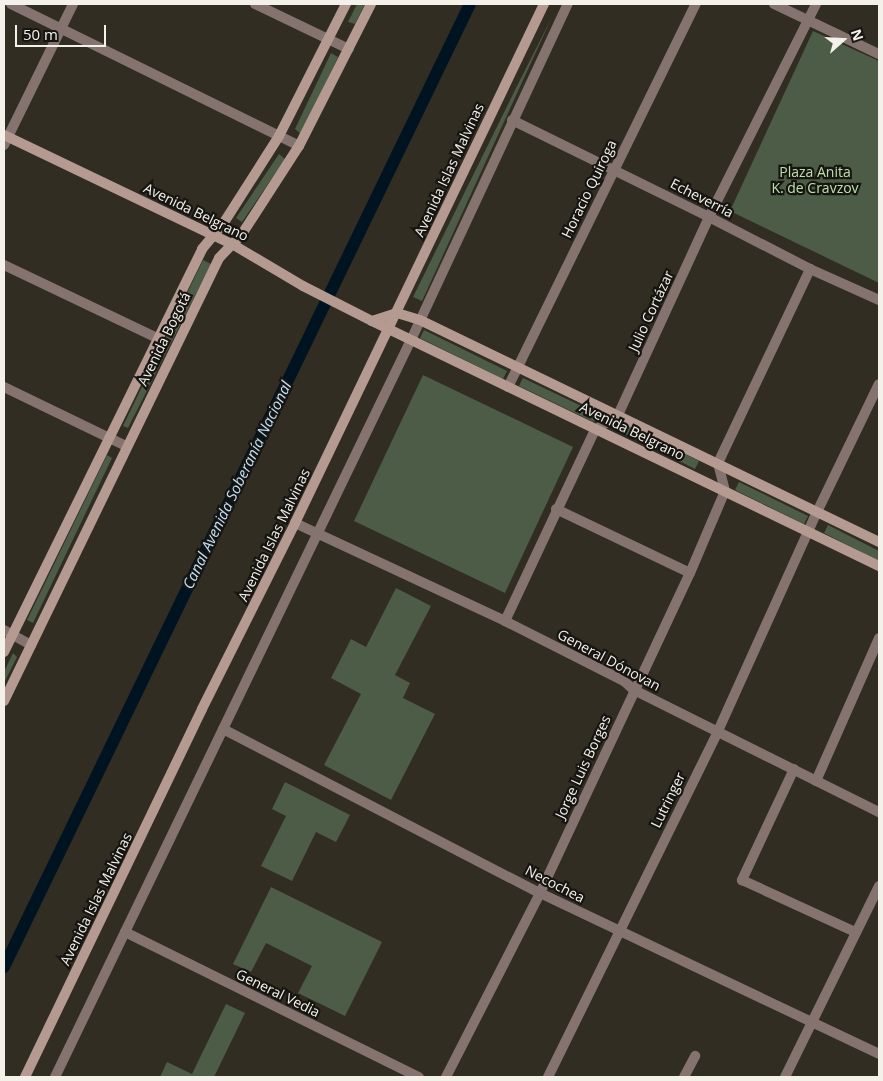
<!DOCTYPE html>
<meta charset="utf-8">
<style>
body{margin:0}
#map{position:relative;width:883px;height:1081px;overflow:hidden;background:#312d22;font-family:"Open Sans",sans-serif}
div>[style]{position:absolute}
.green>*{inset:0;background:#4d5c46}
.canal>*{height:12px;margin:-6px;padding:0 6px;transform-origin:6px;border-radius:6px;background:#001321}
.minor>*{height:10px;margin:-5px;padding:0 5px;transform-origin:5px;border-radius:5px;background:#84736e}
.tertiary>*{height:10px;margin:-5px;padding:0 5px;transform-origin:5px;border-radius:5px;background:#84736e}
.secondary>*{height:10px;margin:-5px;padding:0 5px;transform-origin:5px;border-radius:5px;background:#b59a92}
span{translate:-50% -50%;white-space:nowrap;text-align:center;line-height:1.15;-webkit-text-stroke:4.5px #171511;paint-order:stroke}
.street-label{font-size:14px;color:#f4f1eb}
.park-label{font-size:14px;color:#bde0ab}
.water-label{font-size:15px;color:#c0e2fa;font-style:italic}
.frame{position:absolute;inset:0;border:5px solid #f4f1eb;pointer-events:none}
.north{position:absolute;left:818px;top:15px;width:50px;height:50px;-webkit-text-stroke:4px #171511;paint-order:stroke;rotate:71deg;font-size:14px;font-weight:700;line-height:20px;text-align:center;color:#f4f1eb}
.north::after{content:'';display:block;margin:auto;width:18px;height:22px;background:#f4f1eb;clip-path:polygon(50% 0,100% 100%,50% 72%,0 100%)}
.scale{position:absolute;left:15px;top:25px;width:91px;height:22px;box-sizing:border-box;border:2px solid #f4f1eb;border-top:0;padding-left:6px;font-size:15px;line-height:18px;white-space:nowrap;color:#f4f1eb;-webkit-text-stroke:4px #171511;paint-order:stroke}
</style>
<div id="map">
<div class="green">
<div style="clip-path:polygon(357px 4px,365px 4px,355px 24px,348px 22px)"></div>
<div style="clip-path:polygon(552px 17px,422px 301px,413px 297px,515px 90px)"></div>
<div style="clip-path:polygon(813px 31px,879px 61px,879px 283px,730px 211px)"></div>
<div style="clip-path:polygon(331px 53px,338px 57px,301px 134px,295px 129px)"></div>
<div style="clip-path:polygon(279px 154px,285px 159px,242px 222px,236px 218px)"></div>
<div style="clip-path:polygon(203px 260px,211px 264px,128px 428px,123px 426px)"></div>
<div style="clip-path:polygon(424px 330px,507px 371px,503px 379px,420px 338px)"></div>
<div style="clip-path:polygon(423px 375px,573px 447px,505px 593px,354px 521px)"></div>
<div style="clip-path:polygon(523px 378px,598px 414px,594px 422px,519px 386px)"></div>
<div style="clip-path:polygon(625px 424px,699px 461px,695px 469px,621px 432px)"></div>
<div style="clip-path:polygon(107px 455px,112px 458px,33px 623px,27px 620px)"></div>
<div style="clip-path:polygon(739px 482px,808px 516px,804px 524px,735px 490px)"></div>
<div style="clip-path:polygon(828px 525px,879px 551px,879px 561px,824px 533px)"></div>
<div style="clip-path:polygon(396px 588px,431px 606px,395px 675px,410px 683px,403px 698px,435px 714px,391px 800px,324px 765px,361px 694px,331px 678px,351px 639px,366px 647px)"></div>
<div style="clip-path:polygon(13px 653px,17px 657px,4px 683px,4px 672px)"></div>
<div style="clip-path:polygon(285px 782px,350px 815px,336px 842px,316px 832px,292px 881px,261px 866px,286px 816px,272px 809px)"></div>
<div style="clip-path:polygon(271px 887px,382px 942px,345px 1016px,298px 993px,312px 966px,266px 943px,251px 972px,233px 964px)"></div>
<div style="clip-path:polygon(226px 1004px,245px 1013px,214px 1077px,160px 1077px,167px 1062px,192px 1074px)"></div>
</div>
<div class="canal">
<div style="left:4px;top:967px;width:1070px;rotate:-64.18deg"></div>
</div>
<div class="minor">
<div style="left:11px;top:4px;width:321px;rotate:26.2deg"></div>
<div style="left:255px;top:4px;width:104px;rotate:25.6deg"></div>
<div style="left:774px;top:4px;width:116px;rotate:25.5deg"></div>
<div style="left:512px;top:120px;width:220px;rotate:26.2deg"></div>
<div style="left:709px;top:217px;width:114px;rotate:27.2deg"></div>
<div style="left:810px;top:269px;width:76px;rotate:24.2deg"></div>
<div style="left:4px;top:145px;width:157px;rotate:-63.9deg"></div>
<div style="left:4px;top:265px;width:172px;rotate:25.5deg"></div>
<div style="left:4px;top:387px;width:136px;rotate:25.8deg"></div>
<div style="left:508px;top:387px;width:427px;rotate:-63.9deg"></div>
<div style="left:556px;top:509px;width:148px;rotate:25.5deg"></div>
<div style="left:295px;top:523px;width:232px;rotate:25deg"></div>
<div style="left:505px;top:621px;width:133px;rotate:26.8deg"></div>
<div style="left:624px;top:681px;width:13px;rotate:42deg"></div>
<div style="left:634px;top:690px;width:274px;rotate:26.5deg"></div>
<div style="left:505px;top:621px;width:211px;rotate:-64.8deg"></div>
<div style="left:595px;top:430px;width:27px;rotate:-33deg"></div>
<div style="left:618px;top:415px;width:218px;rotate:-65.3deg"></div>
<div style="left:709px;top:217px;width:238px;rotate:-63.3deg"></div>
<div style="left:4px;top:630px;width:31px;rotate:29deg"></div>
<div style="left:223px;top:729px;width:357px;rotate:27.4deg"></div>
<div style="left:540px;top:893px;width:375px;rotate:25.4deg"></div>
<div style="left:794px;top:769px;width:123px;rotate:115.1deg"></div>
<div style="left:742px;top:880px;width:124px;rotate:24.7deg"></div>
<div style="left:816px;top:781px;width:156px;rotate:-66.2deg"></div>
<div style="left:125px;top:932px;width:328px;rotate:26.3deg"></div>
<div style="left:446px;top:1077px;width:207px;rotate:-62.9deg"></div>
<div style="left:540px;top:893px;width:353px;rotate:-64.9deg"></div>
<div style="left:690px;top:573px;width:89px;rotate:-66.9deg"></div>
<div style="left:725px;top:491px;width:29px;rotate:-104deg"></div>
<div style="left:718px;top:463px;width:215px;rotate:-64.6deg"></div>
<div style="left:548px;top:1077px;width:386px;rotate:-63.8deg"></div>
<div style="left:718px;top:731px;width:240px;rotate:-65.7deg"></div>
<div style="left:817px;top:512px;width:142px;rotate:-64.2deg"></div>
<div style="left:684px;top:1077px;width:24px;rotate:-62deg"></div>
<div style="left:785px;top:1077px;width:213px;rotate:-63.8deg"></div>
</div>
<div class="tertiary">
<div style="left:55px;top:1077px;width:818px;rotate:-64.22deg"></div>
<div style="left:411px;top:340px;width:371px;rotate:-65deg"></div>
</div>
<div class="secondary">
<div style="left:4px;top:135px;width:253px;rotate:25.6deg"></div>
<div style="left:232px;top:244px;width:82px;rotate:30.6deg"></div>
<div style="left:303px;top:286px;width:77px;rotate:26.9deg"></div>
<div style="left:372px;top:321px;width:563px;rotate:25.79deg"></div>
<div style="left:372px;top:321px;width:26px;rotate:-18deg"></div>
<div style="left:397px;top:313px;width:24px;rotate:17deg"></div>
<div style="left:420px;top:320px;width:510px;rotate:25.81deg"></div>
<div style="left:4px;top:652px;width:449px;rotate:-63.8deg"></div>
<div style="left:202px;top:249px;width:33px;rotate:-50deg"></div>
<div style="left:223px;top:224px;width:104px;rotate:-57.5deg"></div>
<div style="left:279px;top:136px;width:148px;rotate:-63.1deg"></div>
<div style="left:4px;top:701px;width:492px;rotate:-64.1deg"></div>
<div style="left:219px;top:258px;width:33px;rotate:-46deg"></div>
<div style="left:242px;top:234px;width:105px;rotate:-57.1deg"></div>
<div style="left:299px;top:146px;width:159px;rotate:-63.1deg"></div>
<div style="left:25px;top:1077px;width:408px;rotate:-64.3deg"></div>
<div style="left:202px;top:709px;width:208px;rotate:-63.4deg"></div>
<div style="left:295px;top:523px;width:576px;rotate:-64.37deg"></div>
</div>
<div class="street-label">
<span style="left:449px;top:170px;rotate:-65deg">Avenida Islas Malvinas</span>
<span style="left:589px;top:189px;rotate:-64deg">Horacio Quiroga</span>
<span style="left:702px;top:198px;rotate:27deg">Echeverría</span>
<span style="left:196px;top:212px;rotate:26deg">Avenida Belgrano</span>
<span style="left:651px;top:311px;rotate:-65deg">Julio Cortázar</span>
<span style="left:164px;top:339px;rotate:-64deg">Avenida Bogotá</span>
<span style="left:632px;top:431px;rotate:26deg">Avenida Belgrano</span>
<span style="left:274px;top:535px;rotate:-64deg">Avenida Islas Malvinas</span>
<span style="left:609px;top:660px;rotate:28deg">General Dónovan</span>
<span style="left:583px;top:767px;rotate:-65deg">Jorge Luis Borges</span>
<span style="left:668px;top:800px;rotate:-64deg">Lutringer</span>
<span style="left:555px;top:884px;rotate:27deg">Necochea</span>
<span style="left:96px;top:899px;rotate:-64deg">Avenida Islas Malvinas</span>
<span style="left:278px;top:993px;rotate:26deg">General Vedia</span>
</div>
<div class="park-label">
<span style="left:815px;top:180px">Plaza Anita<br>K. de Cravzov</span>
</div>
<div class="water-label">
<span style="left:237px;top:485px;rotate:-64deg">Canal Avenida Soberanía Nacional</span>
</div>
<div class="frame"></div>
<div class="north">N</div>
<div class="scale">50 m</div>
</div>
